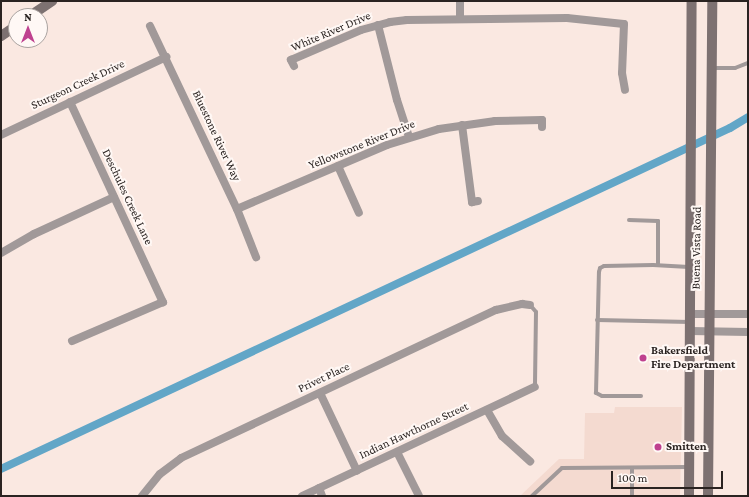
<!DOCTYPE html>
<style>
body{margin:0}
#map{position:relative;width:749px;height:497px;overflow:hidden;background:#fae8e1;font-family:"Crimson Pro",serif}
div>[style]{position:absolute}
.built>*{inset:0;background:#f4dad0}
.canal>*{height:8px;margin:-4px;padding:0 4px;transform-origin:4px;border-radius:4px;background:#62a6c7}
.lane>*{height:4px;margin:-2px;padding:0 2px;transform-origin:2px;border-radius:2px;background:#a19999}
.street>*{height:8px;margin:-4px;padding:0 4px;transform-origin:4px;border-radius:4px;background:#a19999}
.secondary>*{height:10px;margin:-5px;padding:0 5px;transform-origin:5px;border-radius:5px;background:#7d7171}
.dots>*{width:11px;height:11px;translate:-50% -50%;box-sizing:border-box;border:2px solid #fff8f5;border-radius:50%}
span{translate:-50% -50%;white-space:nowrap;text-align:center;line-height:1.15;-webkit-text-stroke:4px #fff8f5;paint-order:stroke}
.street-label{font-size:12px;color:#2a2321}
.poi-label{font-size:12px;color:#2a2321;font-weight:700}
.left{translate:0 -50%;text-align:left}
.frame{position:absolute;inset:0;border:2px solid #2a2321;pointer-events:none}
.north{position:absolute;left:8px;top:8px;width:40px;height:40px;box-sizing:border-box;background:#fff8f5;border:1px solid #aaa3a0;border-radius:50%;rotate:0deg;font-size:11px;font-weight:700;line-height:16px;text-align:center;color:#2a2321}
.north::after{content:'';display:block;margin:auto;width:14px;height:18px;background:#bf418f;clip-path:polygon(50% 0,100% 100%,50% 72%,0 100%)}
.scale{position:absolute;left:611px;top:471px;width:112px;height:18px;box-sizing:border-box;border:2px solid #2a2321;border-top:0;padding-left:5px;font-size:12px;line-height:14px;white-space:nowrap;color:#2a2321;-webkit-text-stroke:3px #fff8f5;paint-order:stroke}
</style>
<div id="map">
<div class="built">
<div style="clip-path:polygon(615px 407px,682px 407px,680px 496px,520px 496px,559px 459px,584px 459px,585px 413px,614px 413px)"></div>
</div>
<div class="canal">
<div style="left:1px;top:469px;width:805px;rotate:-25.07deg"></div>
<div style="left:730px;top:128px;width:21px;rotate:-31deg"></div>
</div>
<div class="lane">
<div style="left:712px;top:68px;width:23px"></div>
<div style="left:735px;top:68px;width:14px;rotate:-21deg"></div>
<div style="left:629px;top:220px;width:29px;rotate:2deg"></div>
<div style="left:658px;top:221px;width:44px;rotate:90deg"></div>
<div style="left:530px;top:305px;width:9px;rotate:49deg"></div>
<div style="left:536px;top:312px;width:75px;rotate:90.8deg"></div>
<div style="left:597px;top:320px;width:93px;rotate:1.2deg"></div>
<div style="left:641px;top:396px;width:39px;rotate:180deg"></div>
<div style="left:602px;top:396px;width:7px;rotate:-153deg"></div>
<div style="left:596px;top:393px;width:121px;rotate:-88.6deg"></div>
<div style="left:599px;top:272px;width:4px;rotate:-76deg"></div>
<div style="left:600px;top:268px;width:4px;rotate:-27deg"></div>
<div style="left:604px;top:266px;width:49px;rotate:-1.2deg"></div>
<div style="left:653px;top:265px;width:36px;rotate:3deg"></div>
<div style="left:532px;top:496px;width:41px;rotate:-43deg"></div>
<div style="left:562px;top:468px;width:126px;rotate:-0.5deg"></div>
<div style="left:632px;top:496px;width:28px;rotate:-90deg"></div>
</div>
<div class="street">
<div style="left:460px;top:1px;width:18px;rotate:90deg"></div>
<div style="left:378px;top:25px;width:77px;rotate:75.8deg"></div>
<div style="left:397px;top:100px;width:39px;rotate:72deg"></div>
<div style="left:150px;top:26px;width:203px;rotate:64.6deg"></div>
<div style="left:237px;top:209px;width:52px;rotate:68.4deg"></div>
<div style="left:294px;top:66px;width:7px;rotate:-117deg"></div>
<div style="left:291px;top:60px;width:76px;rotate:-23.2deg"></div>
<div style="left:361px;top:30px;width:30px;rotate:-15deg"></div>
<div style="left:390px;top:22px;width:17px;rotate:-7deg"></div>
<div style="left:407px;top:20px;width:160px;rotate:-0.7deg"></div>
<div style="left:567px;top:18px;width:57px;rotate:6deg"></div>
<div style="left:624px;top:24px;width:49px;rotate:92.3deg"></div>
<div style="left:622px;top:73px;width:17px;rotate:80deg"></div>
<div style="left:70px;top:102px;width:221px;rotate:65.1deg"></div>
<div style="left:163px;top:302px;width:99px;rotate:156.8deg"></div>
<div style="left:462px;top:125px;width:78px;rotate:82.6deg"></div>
<div style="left:472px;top:202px;width:6px;rotate:-9deg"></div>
<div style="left:1px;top:135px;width:183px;rotate:-25.3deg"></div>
<div style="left:338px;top:166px;width:51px;rotate:65.9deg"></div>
<div style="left:237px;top:209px;width:163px;rotate:-23.1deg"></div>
<div style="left:387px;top:145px;width:54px;rotate:-17.1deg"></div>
<div style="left:439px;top:129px;width:57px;rotate:-8.1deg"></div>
<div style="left:495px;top:121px;width:47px;rotate:-1.2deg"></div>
<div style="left:542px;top:120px;width:7px;rotate:90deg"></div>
<div style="left:1px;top:253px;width:38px;rotate:-30deg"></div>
<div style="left:34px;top:234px;width:88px;rotate:-24.8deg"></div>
<div style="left:690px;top:314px;width:58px"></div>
<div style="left:690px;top:331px;width:58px;rotate:1deg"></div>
<div style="left:320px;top:393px;width:86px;rotate:64.6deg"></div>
<div style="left:487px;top:410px;width:30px;rotate:60deg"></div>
<div style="left:502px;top:436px;width:38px;rotate:42deg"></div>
<div style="left:397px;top:452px;width:49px;rotate:63.4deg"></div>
<div style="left:319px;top:488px;width:9px;rotate:69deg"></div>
<div style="left:142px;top:496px;width:28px;rotate:-51deg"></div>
<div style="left:160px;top:474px;width:26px;rotate:-37deg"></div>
<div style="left:181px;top:458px;width:348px;rotate:-25.2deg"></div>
<div style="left:496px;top:310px;width:27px;rotate:-13deg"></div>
<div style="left:522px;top:304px;width:8px;rotate:7deg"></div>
<div style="left:302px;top:496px;width:257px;rotate:-25.1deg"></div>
</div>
<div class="secondary">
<div style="left:30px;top:16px;width:27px;rotate:-34deg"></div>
<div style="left:1px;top:36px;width:18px;rotate:-34deg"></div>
<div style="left:689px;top:496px;width:495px;rotate:-89.7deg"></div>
<div style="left:708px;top:496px;width:495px;rotate:-89.5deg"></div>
</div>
<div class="dots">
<div style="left:643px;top:358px;background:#bf418f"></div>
<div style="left:658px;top:447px;background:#bf418f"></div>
</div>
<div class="street-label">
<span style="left:331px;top:32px;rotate:-23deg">White River Drive</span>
<span style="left:78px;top:85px;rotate:-25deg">Sturgeon Creek Drive</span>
<span style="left:216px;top:136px;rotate:65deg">Bluestone River Way</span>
<span style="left:362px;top:145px;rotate:-22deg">Yellowstone River Drive</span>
<span style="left:127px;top:197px;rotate:65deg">Deschules Creek Lane</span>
<span style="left:697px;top:248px;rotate:-89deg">Buena Vista Road</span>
<span style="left:324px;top:378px;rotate:-25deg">Privet Place</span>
<span style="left:414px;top:431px;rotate:-25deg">Indian Hawthorne Street</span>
</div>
<div class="poi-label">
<span class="left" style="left:651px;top:358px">Bakersfield<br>Fire Department</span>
<span class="left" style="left:666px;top:447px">Smitten</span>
</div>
<div class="frame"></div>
<div class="north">N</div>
<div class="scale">100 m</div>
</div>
